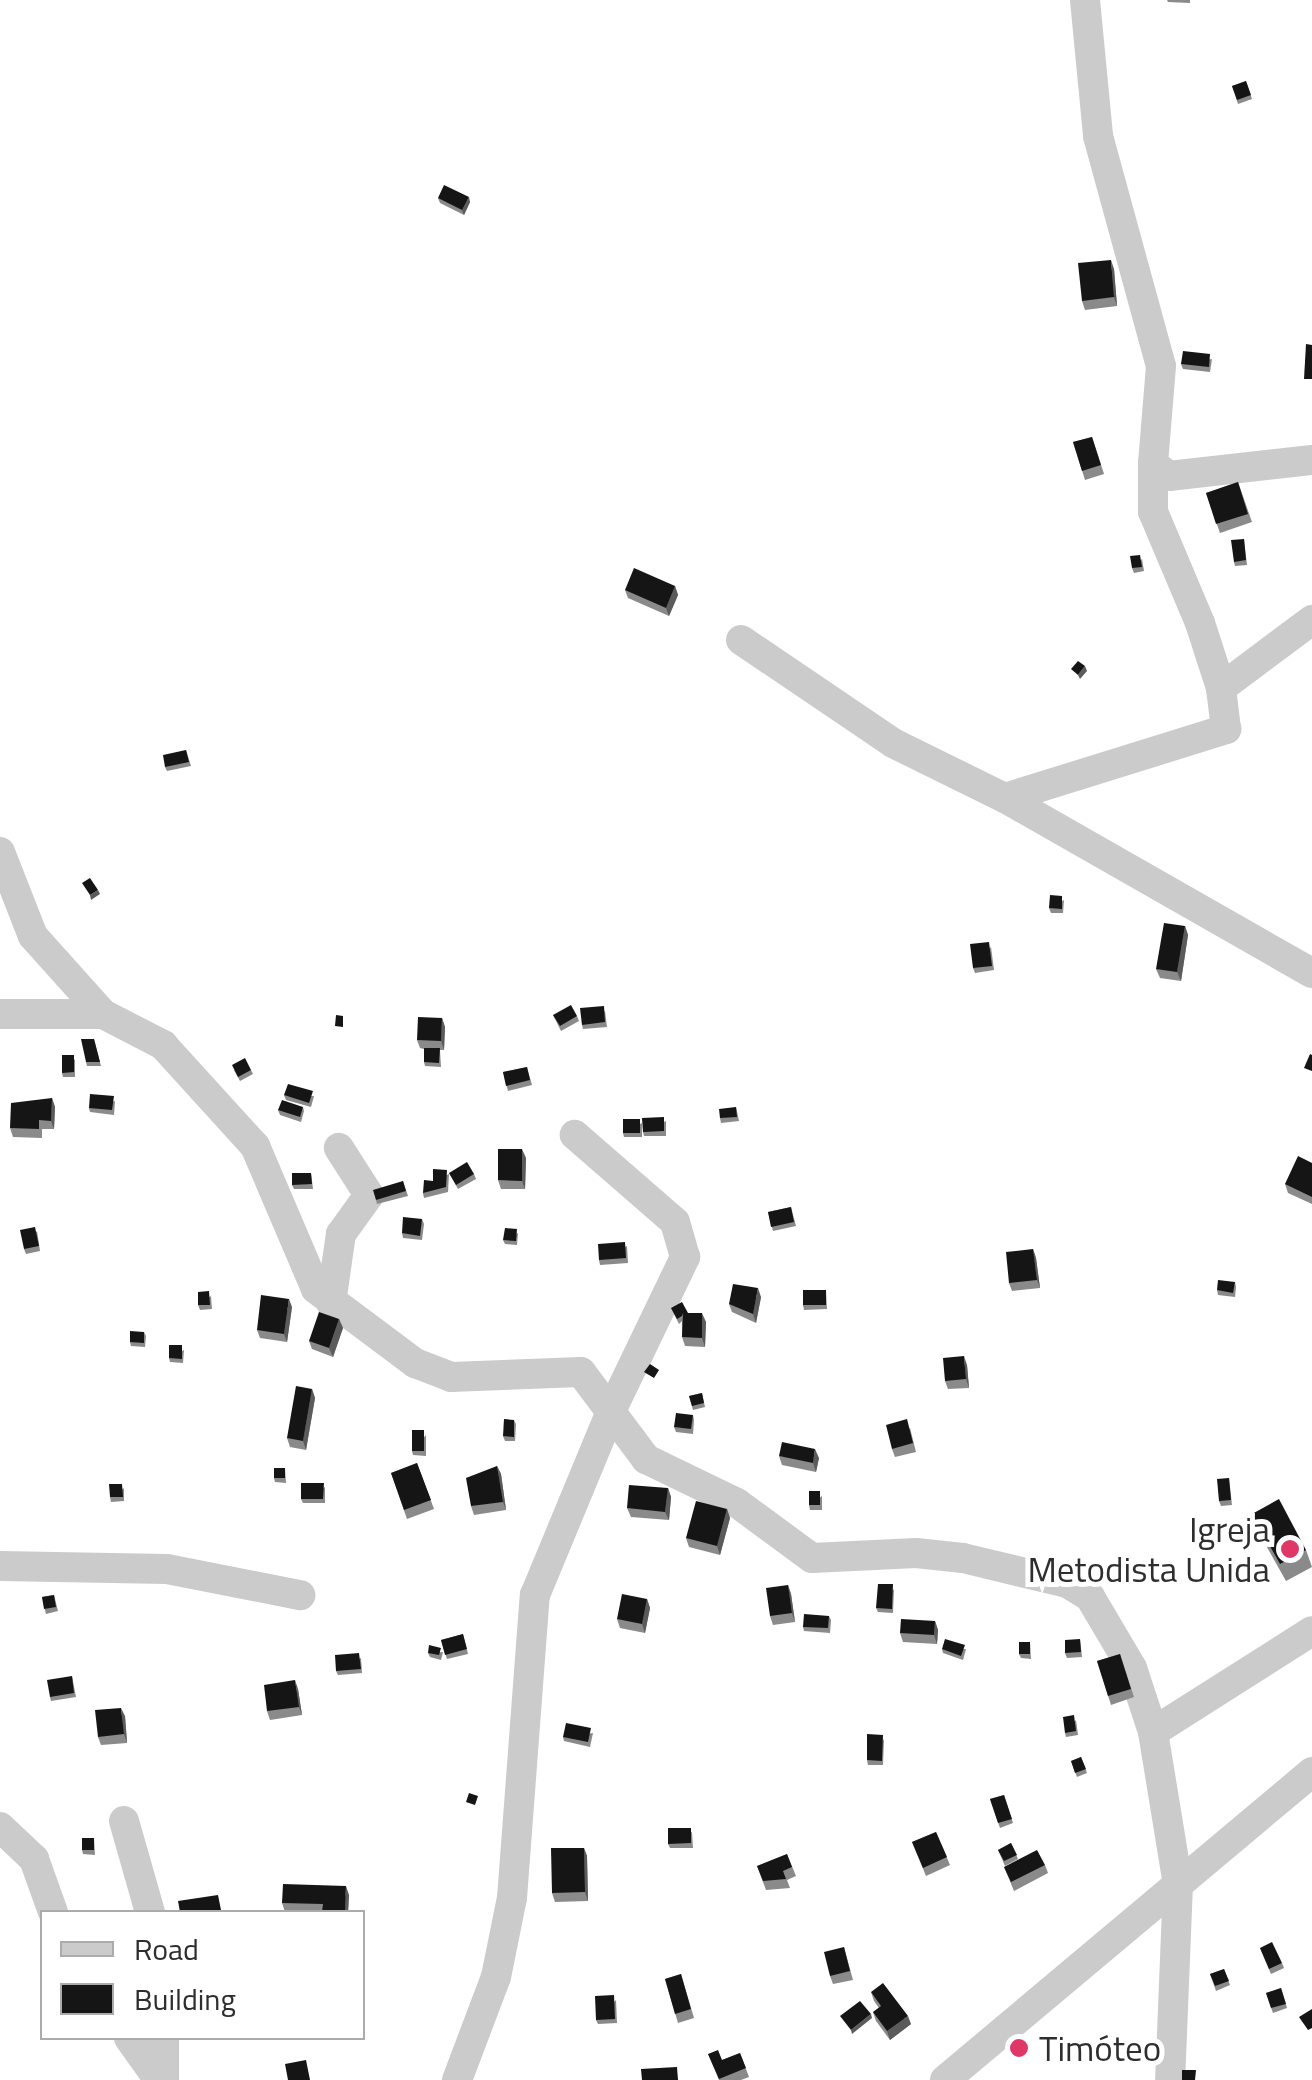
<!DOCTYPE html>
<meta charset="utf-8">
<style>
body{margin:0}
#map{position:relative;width:1312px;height:2080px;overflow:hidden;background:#fff;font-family:"Titillium Web",sans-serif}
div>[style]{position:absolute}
.minor>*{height:30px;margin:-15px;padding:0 15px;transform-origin:15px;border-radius:15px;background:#cbcbcb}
.wall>*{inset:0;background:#8a8a8a}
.shaded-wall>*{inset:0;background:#5b5b5b}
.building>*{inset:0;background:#151515}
.dots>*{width:28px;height:28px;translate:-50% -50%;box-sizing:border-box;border:5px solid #fff;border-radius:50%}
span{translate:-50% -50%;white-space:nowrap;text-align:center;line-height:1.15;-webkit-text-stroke:10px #fff;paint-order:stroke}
.poi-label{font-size:35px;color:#2e2e2e}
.right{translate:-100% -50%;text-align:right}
.left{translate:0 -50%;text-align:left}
.legend{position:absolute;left:40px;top:1910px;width:325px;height:130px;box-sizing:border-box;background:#fff;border:2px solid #ababab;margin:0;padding:12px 18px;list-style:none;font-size:30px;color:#2e2e2e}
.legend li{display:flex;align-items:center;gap:20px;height:50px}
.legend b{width:50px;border:2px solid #ababab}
</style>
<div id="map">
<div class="minor">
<div style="left:1085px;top:0;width:137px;rotate:84.5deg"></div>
<div style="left:1098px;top:136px;width:238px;rotate:74.7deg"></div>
<div style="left:1161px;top:366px;width:98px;rotate:94.7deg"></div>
<div style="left:1153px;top:464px;width:20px;rotate:37deg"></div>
<div style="left:1169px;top:476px;width:144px;rotate:-6.4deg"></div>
<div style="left:741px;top:640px;width:184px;rotate:34.1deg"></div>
<div style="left:893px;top:743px;width:125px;rotate:26.2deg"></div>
<div style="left:1005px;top:798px;width:353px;rotate:29.7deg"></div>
<div style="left:1221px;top:688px;width:114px;rotate:-36.8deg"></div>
<div style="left:1005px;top:798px;width:232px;rotate:-17.3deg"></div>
<div style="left:1226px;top:729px;width:41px;rotate:-97deg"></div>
<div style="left:1221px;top:688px;width:68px;rotate:-107.9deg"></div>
<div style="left:1200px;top:623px;width:121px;rotate:-112.9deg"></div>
<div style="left:1153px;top:512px;width:48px;rotate:-90deg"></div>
<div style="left:0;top:852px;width:90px;rotate:68.6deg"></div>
<div style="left:33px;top:936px;width:105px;rotate:48.1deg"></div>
<div style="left:0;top:1014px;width:103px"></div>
<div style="left:103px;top:1014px;width:68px;rotate:27.3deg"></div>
<div style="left:163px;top:1045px;width:137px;rotate:47.7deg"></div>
<div style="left:255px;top:1146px;width:155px;rotate:66.9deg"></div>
<div style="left:316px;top:1289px;width:124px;rotate:36.8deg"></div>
<div style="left:415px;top:1363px;width:39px;rotate:21deg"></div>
<div style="left:451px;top:1377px;width:130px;rotate:-2.2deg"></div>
<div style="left:581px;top:1372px;width:109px;rotate:53.2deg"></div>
<div style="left:646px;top:1459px;width:101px;rotate:25.8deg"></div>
<div style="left:737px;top:1503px;width:93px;rotate:36.3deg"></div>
<div style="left:812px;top:1558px;width:104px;rotate:-2.8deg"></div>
<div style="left:916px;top:1553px;width:47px;rotate:6.1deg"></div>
<div style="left:963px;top:1558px;width:107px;rotate:13.5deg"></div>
<div style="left:1067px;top:1583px;width:27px;rotate:31deg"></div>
<div style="left:1090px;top:1597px;width:82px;rotate:59.4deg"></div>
<div style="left:1132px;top:1668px;width:67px;rotate:71.8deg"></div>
<div style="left:1153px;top:1732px;width:154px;rotate:80.7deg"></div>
<div style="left:1178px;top:1884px;width:196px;rotate:92.3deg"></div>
<div style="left:331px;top:1303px;width:70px;rotate:-81.8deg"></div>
<div style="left:341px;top:1234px;width:48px;rotate:-54.3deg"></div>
<div style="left:369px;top:1195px;width:56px;rotate:-122.6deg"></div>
<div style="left:0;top:1566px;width:167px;rotate:1deg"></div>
<div style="left:167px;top:1569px;width:136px;rotate:11.1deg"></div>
<div style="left:1153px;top:1732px;width:188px;rotate:-32.4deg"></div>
<div style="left:124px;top:1821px;width:95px;rotate:74.1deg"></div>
<div style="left:0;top:1827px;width:47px;rotate:43.3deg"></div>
<div style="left:34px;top:1859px;width:56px;rotate:70.3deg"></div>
<div style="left:129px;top:2038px;width:52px;rotate:54.5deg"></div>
<div style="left:164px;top:2080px;width:42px;rotate:-90deg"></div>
<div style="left:457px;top:2080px;width:110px;rotate:-69.3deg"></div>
<div style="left:496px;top:1977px;width:81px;rotate:-78.6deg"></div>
<div style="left:512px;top:1898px;width:304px;rotate:-85.7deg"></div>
<div style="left:535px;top:1595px;width:201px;rotate:-67.5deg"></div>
<div style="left:612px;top:1409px;width:169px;rotate:-64.3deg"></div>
<div style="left:685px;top:1257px;width:36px;rotate:-106deg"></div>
<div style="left:675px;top:1222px;width:133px;rotate:-139deg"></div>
<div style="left:945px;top:2080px;width:479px;rotate:-40deg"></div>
</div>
<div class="wall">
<div style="clip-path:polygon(1167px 0,1190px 0,1190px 3px,1168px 2px)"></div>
<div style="clip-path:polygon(1246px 81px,1252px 99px,1238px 104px,1232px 86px)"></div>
<div style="clip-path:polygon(438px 198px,470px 202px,464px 215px,440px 203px)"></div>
<div style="clip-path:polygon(1114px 269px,1117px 306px,1085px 310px,1082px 301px)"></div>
<div style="clip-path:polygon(1212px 359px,1210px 372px,1183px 369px,1181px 364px)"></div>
<div style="clip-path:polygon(1092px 437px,1104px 474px,1085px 480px,1073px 442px)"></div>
<div style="clip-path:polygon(1238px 482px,1252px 522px,1220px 533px,1206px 493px)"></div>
<div style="clip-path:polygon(1244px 539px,1247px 565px,1235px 566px,1234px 562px)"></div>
<div style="clip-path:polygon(1142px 559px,1144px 571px,1134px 573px,1132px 568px)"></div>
<div style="clip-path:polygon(675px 586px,678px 595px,669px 616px,628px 598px,625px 590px)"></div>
<div style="clip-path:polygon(186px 750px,191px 766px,167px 771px,165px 767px)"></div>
<div style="clip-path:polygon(1064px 900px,1063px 913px,1051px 913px,1049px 908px)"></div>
<div style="clip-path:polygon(1185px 926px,1188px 935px,1181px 981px,1160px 978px,1156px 969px)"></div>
<div style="clip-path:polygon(991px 947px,994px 970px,975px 973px,973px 968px)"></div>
<div style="clip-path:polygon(605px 1011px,607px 1027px,583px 1029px,582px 1025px)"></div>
<div style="clip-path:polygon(553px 1015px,577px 1016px,579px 1021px,561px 1031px)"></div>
<div style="clip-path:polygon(442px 1018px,445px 1027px,444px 1050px,440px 1050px,441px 1067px,425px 1066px,424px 1062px,424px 1049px,420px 1048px,417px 1040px)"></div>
<div style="clip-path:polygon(94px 1039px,101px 1066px,87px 1066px,86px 1062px)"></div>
<div style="clip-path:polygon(75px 1059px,75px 1077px,63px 1077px,62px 1073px)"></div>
<div style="clip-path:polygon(527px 1067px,532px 1085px,508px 1091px,503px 1072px)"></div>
<div style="clip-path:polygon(234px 1070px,251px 1070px,253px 1074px,240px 1081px)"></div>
<div style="clip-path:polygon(284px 1095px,314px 1096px,311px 1107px,286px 1100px)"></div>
<div style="clip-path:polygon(52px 1098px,55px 1107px,54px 1129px,42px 1129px,42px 1138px,13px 1137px,10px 1128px)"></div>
<div style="clip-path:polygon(115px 1101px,114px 1115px,90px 1112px,89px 1108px)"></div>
<div style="clip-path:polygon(303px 1107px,304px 1111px,301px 1122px,280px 1115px,278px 1110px)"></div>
<div style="clip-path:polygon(736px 1107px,739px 1121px,721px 1123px,720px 1118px)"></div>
<div style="clip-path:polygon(666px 1121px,666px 1136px,644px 1136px,643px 1132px)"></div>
<div style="clip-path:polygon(642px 1123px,642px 1137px,624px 1137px,623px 1133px)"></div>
<div style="clip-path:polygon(526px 1158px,525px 1189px,501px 1189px,498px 1180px)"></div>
<div style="clip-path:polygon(1312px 1163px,1312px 1204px,1288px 1193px,1285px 1184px)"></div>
<div style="clip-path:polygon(311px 1173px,313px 1189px,294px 1189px,292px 1185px)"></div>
<div style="clip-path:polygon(449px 1173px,474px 1174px,476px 1179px,458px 1189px)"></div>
<div style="clip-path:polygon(449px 1174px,448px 1192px,424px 1198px,423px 1193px,433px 1181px)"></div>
<div style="clip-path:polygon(403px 1181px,408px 1196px,377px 1204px,376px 1200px)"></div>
<div style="clip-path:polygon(791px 1207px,796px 1226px,773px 1231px,768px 1212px)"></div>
<div style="clip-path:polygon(422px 1219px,424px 1224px,422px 1240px,403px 1238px,402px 1233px)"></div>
<div style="clip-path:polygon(37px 1231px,40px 1251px,26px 1254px,24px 1249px)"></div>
<div style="clip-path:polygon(518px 1233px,517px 1245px,505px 1244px,503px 1240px)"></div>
<div style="clip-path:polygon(627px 1246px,628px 1263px,600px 1265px,599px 1260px)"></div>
<div style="clip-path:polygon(1033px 1249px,1036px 1258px,1040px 1288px,1012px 1291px,1009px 1283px)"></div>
<div style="clip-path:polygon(1235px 1282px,1236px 1287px,1235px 1297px,1218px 1295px,1217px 1290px)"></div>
<div style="clip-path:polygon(826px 1290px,827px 1309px,804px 1310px,803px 1305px)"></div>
<div style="clip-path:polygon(211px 1296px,212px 1309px,200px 1310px,198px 1305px)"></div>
<div style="clip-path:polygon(761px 1297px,756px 1323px,732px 1312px,729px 1304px)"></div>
<div style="clip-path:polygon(292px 1307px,287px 1342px,260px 1338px,257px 1330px)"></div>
<div style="clip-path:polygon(671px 1308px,688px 1313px,706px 1322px,705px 1347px,685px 1346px,682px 1337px,682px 1321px,679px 1324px)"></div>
<div style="clip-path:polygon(339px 1319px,343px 1328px,333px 1357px,312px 1349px,309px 1341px)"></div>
<div style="clip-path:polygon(144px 1332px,146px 1336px,145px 1347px,131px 1346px,130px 1342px)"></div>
<div style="clip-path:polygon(184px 1350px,183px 1363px,170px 1362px,169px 1358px)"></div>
<div style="clip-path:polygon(967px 1365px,969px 1388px,948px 1389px,945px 1381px)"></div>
<div style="clip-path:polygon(312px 1389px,315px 1398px,306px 1450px,290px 1447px,287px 1438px)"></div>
<div style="clip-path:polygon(702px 1393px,705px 1407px,693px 1410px,689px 1396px)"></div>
<div style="clip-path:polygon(693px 1415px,694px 1420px,693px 1434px,676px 1432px,674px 1427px)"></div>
<div style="clip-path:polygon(514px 1420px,516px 1424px,515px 1441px,505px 1441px,503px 1436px)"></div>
<div style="clip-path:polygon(910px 1428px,916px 1452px,895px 1457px,892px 1449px)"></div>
<div style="clip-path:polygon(426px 1435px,426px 1456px,413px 1455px,412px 1451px)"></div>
<div style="clip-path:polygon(779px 1456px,819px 1458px,816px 1472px,782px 1465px)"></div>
<div style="clip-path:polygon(417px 1463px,434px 1509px,407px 1519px,391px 1473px)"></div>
<div style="clip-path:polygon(497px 1466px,501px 1474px,506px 1510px,474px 1515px,471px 1506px)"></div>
<div style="clip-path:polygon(285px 1468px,286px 1483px,275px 1482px,274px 1478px)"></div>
<div style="clip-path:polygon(1229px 1478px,1232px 1505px,1221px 1506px,1219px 1501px)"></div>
<div style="clip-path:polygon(325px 1487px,325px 1503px,303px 1503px,301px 1499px)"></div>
<div style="clip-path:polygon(124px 1488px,124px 1501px,111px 1502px,110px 1497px)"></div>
<div style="clip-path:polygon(668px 1488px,671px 1497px,669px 1520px,631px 1517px,627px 1508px)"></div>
<div style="clip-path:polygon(822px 1496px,822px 1510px,810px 1510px,809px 1505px)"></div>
<div style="clip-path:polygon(727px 1509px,730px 1518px,720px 1555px,689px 1547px,686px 1538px)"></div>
<div style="clip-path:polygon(1252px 1514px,1306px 1550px,1312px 1567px,1286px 1581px,1258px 1531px)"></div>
<div style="clip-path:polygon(788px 1585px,791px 1594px,795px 1622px,773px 1625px,770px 1616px)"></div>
<div style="clip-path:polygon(894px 1589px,893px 1613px,878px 1612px,876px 1608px)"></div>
<div style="clip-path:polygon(54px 1595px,58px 1611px,46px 1614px,42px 1597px)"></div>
<div style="clip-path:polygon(647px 1599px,650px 1608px,645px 1633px,620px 1628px,617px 1619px)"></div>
<div style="clip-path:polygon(829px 1616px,831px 1620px,830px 1633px,804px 1631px,803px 1627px)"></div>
<div style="clip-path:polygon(935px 1621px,938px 1630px,937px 1644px,903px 1642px,900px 1633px)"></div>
<div style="clip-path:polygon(463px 1634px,468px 1654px,447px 1659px,441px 1640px)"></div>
<div style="clip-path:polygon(1080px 1639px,1082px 1657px,1067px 1658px,1065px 1653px)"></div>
<div style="clip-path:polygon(1030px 1642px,1031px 1659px,1021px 1658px,1019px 1654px)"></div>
<div style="clip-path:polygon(942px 1649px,966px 1649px,963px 1660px,943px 1653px)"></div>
<div style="clip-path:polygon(443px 1652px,441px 1660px,430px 1657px,428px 1653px)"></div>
<div style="clip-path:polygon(1120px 1654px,1134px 1697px,1111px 1705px,1097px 1661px)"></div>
<div style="clip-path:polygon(361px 1658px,362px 1673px,338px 1675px,336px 1671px)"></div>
<div style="clip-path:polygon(72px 1676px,76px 1697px,51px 1701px,50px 1697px)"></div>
<div style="clip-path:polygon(298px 1689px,302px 1715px,270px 1720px,267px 1711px)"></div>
<div style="clip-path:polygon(125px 1716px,127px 1743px,101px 1745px,98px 1737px)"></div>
<div style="clip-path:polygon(1076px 1720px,1078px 1735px,1066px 1737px,1065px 1733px)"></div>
<div style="clip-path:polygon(593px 1733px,590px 1747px,564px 1741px,563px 1737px)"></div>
<div style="clip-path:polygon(884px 1739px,883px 1765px,868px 1765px,867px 1760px)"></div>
<div style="clip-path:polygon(1081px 1757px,1087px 1773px,1077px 1777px,1071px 1761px)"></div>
<div style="clip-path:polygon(1004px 1795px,1013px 1823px,1000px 1828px,990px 1799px)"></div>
<div style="clip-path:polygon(692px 1832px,693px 1848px,670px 1848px,668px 1844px)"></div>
<div style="clip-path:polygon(936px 1832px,950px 1865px,926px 1876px,912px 1842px)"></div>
<div style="clip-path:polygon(94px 1838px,95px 1855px,83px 1854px,82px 1850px)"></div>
<div style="clip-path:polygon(1011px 1843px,1018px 1859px,1005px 1866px,998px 1850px)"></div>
<div style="clip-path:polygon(584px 1848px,587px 1856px,588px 1901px,555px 1902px,552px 1893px)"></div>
<div style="clip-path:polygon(787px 1854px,796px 1876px,787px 1880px,790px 1888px,766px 1890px,757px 1866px)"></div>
<div style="clip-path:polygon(1045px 1865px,1048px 1873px,1014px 1891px,1004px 1867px)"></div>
<div style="clip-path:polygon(349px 1895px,348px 1912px,285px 1912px,282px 1903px)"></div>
<div style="clip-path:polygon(844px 1947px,853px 1980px,833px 1984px,830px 1976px)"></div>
<div style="clip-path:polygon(1260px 1948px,1282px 1963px,1284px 1968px,1271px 1974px)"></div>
<div style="clip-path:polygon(1224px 1969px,1230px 1985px,1216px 1991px,1210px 1974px)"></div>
<div style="clip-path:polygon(681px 1974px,694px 2018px,678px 2023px,665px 1979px)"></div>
<div style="clip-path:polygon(1281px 1988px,1287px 2008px,1273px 2013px,1266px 1993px)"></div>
<div style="clip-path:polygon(871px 1992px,911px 2024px,890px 2040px,876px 2021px,873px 2012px,879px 2008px,874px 2001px)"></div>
<div style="clip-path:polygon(616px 2000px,617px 2023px,598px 2024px,596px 2020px)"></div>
<div style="clip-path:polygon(740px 2053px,749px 2077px,741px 2080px,719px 2080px,708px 2054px,722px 2060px)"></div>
</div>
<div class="shaded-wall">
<div style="clip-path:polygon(469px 197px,470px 202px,464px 215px,462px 210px)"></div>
<div style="clip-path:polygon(1111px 260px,1114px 269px,1117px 306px,1114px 297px)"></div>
<div style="clip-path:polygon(675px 586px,678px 595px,669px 616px,666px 608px)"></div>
<div style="clip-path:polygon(1085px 666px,1087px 671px,1080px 679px,1078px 675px)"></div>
<div style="clip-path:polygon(98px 890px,100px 894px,91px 900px,90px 895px)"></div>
<div style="clip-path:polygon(1185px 926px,1188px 935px,1181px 981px,1177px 972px)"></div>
<div style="clip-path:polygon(442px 1018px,445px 1027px,444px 1050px,441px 1041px)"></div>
<div style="clip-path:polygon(52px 1098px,55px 1107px,54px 1129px,51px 1121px)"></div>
<div style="clip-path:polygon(522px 1149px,526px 1158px,525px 1189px,522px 1181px)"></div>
<div style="clip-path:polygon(1033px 1249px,1036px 1258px,1040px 1288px,1037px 1280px)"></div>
<div style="clip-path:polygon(758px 1288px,761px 1297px,756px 1323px,753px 1314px)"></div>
<div style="clip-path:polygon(289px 1299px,292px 1307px,287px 1342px,284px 1334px)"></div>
<div style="clip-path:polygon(702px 1313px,706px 1322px,705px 1347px,702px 1338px)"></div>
<div style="clip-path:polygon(339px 1319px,343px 1328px,333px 1357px,329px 1348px)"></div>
<div style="clip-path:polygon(964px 1356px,967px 1365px,969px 1388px,966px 1379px)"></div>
<div style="clip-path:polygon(312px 1389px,315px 1398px,306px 1450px,303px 1441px)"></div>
<div style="clip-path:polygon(815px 1449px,819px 1458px,816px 1472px,813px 1463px)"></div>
<div style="clip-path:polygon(497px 1466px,501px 1474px,506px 1510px,503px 1502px)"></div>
<div style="clip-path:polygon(668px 1488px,671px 1497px,669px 1520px,665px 1512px)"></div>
<div style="clip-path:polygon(727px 1509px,730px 1518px,720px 1555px,717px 1546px)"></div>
<div style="clip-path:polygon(788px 1585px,791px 1594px,795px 1622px,792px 1613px)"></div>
<div style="clip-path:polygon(647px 1599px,650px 1608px,645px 1633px,642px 1624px)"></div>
<div style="clip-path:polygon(935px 1621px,938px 1630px,937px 1644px,934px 1635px)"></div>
<div style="clip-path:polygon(295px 1680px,298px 1689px,302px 1715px,299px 1707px)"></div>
<div style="clip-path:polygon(121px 1708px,125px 1716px,127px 1743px,124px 1734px)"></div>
<div style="clip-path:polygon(584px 1848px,587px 1856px,588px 1901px,585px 1892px)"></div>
<div style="clip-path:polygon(346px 1886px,349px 1895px,348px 1912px,345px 1912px)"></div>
<div style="clip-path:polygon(871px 2014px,872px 2018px,852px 2034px,851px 2030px)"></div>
<div style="clip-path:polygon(908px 2016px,911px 2024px,890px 2040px,887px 2031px)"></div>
</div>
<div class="building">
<div style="clip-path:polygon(1246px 81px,1251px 95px,1237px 100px,1232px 86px)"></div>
<div style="clip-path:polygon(444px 185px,469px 197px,462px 210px,438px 198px)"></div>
<div style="clip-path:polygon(1111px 260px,1114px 297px,1082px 301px,1078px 263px)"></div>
<div style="clip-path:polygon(1306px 344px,1312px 345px,1312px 379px,1304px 379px)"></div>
<div style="clip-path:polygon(1183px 351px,1210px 354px,1209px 367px,1181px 364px)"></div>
<div style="clip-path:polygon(1092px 437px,1101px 465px,1082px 471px,1073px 442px)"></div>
<div style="clip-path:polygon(1238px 482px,1248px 514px,1216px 524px,1206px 493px)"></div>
<div style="clip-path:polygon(1244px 539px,1246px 560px,1234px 562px,1231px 540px)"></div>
<div style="clip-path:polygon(1140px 555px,1142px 567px,1132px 568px,1130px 556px)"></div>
<div style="clip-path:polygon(634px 568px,675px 586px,666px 608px,625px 590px)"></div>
<div style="clip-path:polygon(1078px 661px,1085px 666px,1078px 675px,1071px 669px)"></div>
<div style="clip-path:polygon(186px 750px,189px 762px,165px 767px,163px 755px)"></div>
<div style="clip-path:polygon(90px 878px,98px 890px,90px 895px,82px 883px)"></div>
<div style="clip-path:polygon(1050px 895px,1062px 896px,1062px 909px,1049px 908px)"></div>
<div style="clip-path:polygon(1164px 923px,1185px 926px,1177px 972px,1156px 969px)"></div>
<div style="clip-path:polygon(989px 942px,992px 966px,973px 968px,970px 944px)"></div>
<div style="clip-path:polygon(571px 1005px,577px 1016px,560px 1026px,553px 1015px)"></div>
<div style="clip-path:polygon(604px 1006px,605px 1022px,582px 1025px,580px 1008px)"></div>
<div style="clip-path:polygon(336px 1015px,343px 1016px,343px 1027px,335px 1026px)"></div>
<div style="clip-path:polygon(418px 1017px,442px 1018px,441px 1041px,417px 1040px)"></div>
<div style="clip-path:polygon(81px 1039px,94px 1039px,100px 1062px,86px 1062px)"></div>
<div style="clip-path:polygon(424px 1048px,440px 1048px,439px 1063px,424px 1062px)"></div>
<div style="clip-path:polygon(1310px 1054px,1312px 1055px,1312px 1071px,1304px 1068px)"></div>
<div style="clip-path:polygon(62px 1055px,74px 1055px,74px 1072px,62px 1073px)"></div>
<div style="clip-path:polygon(245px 1058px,251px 1070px,238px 1077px,232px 1065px)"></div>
<div style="clip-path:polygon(527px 1067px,530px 1080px,506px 1086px,503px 1072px)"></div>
<div style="clip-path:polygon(288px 1084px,313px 1091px,309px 1103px,284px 1095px)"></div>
<div style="clip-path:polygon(90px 1094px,114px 1096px,112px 1110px,89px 1108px)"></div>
<div style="clip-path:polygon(52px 1098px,51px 1121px,39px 1120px,39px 1129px,10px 1128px,11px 1103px)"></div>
<div style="clip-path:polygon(282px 1100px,303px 1107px,300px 1117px,278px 1110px)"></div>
<div style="clip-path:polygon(736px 1107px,737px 1117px,720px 1118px,719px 1109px)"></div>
<div style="clip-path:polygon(664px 1117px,664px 1131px,643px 1132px,642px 1118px)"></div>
<div style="clip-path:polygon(623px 1119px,640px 1119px,640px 1133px,623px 1133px)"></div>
<div style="clip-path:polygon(498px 1149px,522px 1149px,522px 1181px,498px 1180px)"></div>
<div style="clip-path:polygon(1298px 1156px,1312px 1163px,1312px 1197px,1285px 1184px)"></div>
<div style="clip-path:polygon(467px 1162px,474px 1174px,456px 1185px,449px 1173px)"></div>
<div style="clip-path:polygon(433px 1169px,447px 1170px,446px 1187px,423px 1193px,424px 1180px,433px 1181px)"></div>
<div style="clip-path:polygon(292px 1173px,311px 1173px,312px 1184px,292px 1185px)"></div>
<div style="clip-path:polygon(403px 1181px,406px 1191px,376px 1200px,373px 1190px)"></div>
<div style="clip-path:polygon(791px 1207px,794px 1222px,771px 1227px,768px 1212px)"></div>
<div style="clip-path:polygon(403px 1217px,422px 1219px,420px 1236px,402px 1233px)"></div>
<div style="clip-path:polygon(35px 1227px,39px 1246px,24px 1249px,20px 1230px)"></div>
<div style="clip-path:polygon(505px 1228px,517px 1229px,516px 1241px,503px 1240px)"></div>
<div style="clip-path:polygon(625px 1242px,626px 1258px,599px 1260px,598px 1244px)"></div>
<div style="clip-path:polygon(1033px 1249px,1037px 1280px,1009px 1283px,1006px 1252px)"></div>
<div style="clip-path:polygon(1218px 1280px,1235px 1282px,1233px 1293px,1217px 1290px)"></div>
<div style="clip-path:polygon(733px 1284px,758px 1288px,753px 1314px,729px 1304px)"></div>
<div style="clip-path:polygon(803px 1290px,826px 1290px,826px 1305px,803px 1305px)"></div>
<div style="clip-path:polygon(209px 1291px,210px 1305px,198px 1305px,198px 1292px)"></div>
<div style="clip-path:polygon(261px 1295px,289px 1299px,284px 1334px,257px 1330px)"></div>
<div style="clip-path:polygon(682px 1302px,688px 1313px,683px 1313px,682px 1316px,677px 1319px,671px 1308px)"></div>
<div style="clip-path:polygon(319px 1312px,339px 1319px,329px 1348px,309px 1341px)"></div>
<div style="clip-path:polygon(683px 1313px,702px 1313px,702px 1338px,682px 1337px)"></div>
<div style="clip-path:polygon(130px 1331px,144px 1332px,144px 1343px,130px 1342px)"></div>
<div style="clip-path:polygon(169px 1345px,182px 1345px,182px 1359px,169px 1358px)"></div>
<div style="clip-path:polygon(964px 1356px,966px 1379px,945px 1381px,943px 1358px)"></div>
<div style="clip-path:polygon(650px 1364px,659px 1370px,654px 1378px,644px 1372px)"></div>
<div style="clip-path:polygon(296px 1386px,312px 1389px,303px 1441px,287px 1438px)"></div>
<div style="clip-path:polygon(702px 1393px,704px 1403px,692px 1406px,689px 1396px)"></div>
<div style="clip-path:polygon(676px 1413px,693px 1415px,691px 1429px,674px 1427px)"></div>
<div style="clip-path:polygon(504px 1419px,514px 1420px,514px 1437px,503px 1436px)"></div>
<div style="clip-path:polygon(907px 1419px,913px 1443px,892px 1449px,886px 1425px)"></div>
<div style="clip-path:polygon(412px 1430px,424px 1430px,424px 1451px,412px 1451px)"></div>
<div style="clip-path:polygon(782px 1442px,815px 1449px,813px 1463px,779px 1456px)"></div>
<div style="clip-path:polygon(417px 1463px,431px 1500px,404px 1510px,391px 1473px)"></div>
<div style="clip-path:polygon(497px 1466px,503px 1502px,471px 1506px,466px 1478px)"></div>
<div style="clip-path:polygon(274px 1468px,285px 1468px,285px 1478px,274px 1478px)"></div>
<div style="clip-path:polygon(1229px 1478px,1231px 1500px,1219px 1501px,1217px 1479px)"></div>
<div style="clip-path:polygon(301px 1483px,324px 1483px,323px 1499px,301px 1499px)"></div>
<div style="clip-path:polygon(109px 1484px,122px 1484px,123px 1497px,110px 1497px)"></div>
<div style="clip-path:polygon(629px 1485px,668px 1488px,665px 1512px,627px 1508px)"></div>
<div style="clip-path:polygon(809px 1491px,820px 1491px,820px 1505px,809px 1505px)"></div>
<div style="clip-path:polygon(1279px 1499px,1306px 1550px,1280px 1564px,1252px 1514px)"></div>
<div style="clip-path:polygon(696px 1501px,727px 1509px,717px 1546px,686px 1538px)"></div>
<div style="clip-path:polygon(878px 1584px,893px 1584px,892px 1609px,876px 1608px)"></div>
<div style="clip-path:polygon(788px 1585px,792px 1613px,770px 1616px,766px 1588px)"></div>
<div style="clip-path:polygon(622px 1594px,647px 1599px,642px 1624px,617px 1619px)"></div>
<div style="clip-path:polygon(54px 1595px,56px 1607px,44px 1609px,42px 1597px)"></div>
<div style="clip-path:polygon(804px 1614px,829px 1616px,828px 1628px,803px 1627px)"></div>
<div style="clip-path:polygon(901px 1619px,935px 1621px,934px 1635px,900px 1633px)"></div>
<div style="clip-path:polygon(463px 1634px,467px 1649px,445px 1655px,441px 1640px)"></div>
<div style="clip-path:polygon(945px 1639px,965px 1645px,961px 1656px,942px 1649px)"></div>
<div style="clip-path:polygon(1080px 1639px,1081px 1652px,1065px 1653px,1065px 1640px)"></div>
<div style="clip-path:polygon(1019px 1642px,1030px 1642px,1030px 1654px,1019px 1654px)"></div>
<div style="clip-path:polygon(429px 1645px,441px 1648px,439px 1655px,428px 1653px)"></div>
<div style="clip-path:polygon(359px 1653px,361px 1669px,336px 1671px,335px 1655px)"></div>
<div style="clip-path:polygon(1120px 1654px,1131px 1689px,1108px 1696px,1097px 1661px)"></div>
<div style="clip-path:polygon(72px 1676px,74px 1693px,50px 1697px,47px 1680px)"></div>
<div style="clip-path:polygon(295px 1680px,299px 1707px,267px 1711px,264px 1685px)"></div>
<div style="clip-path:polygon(121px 1708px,124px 1734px,98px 1737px,95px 1710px)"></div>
<div style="clip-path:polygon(1074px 1715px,1076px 1731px,1065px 1733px,1063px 1717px)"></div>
<div style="clip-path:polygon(566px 1723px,591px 1728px,588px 1742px,563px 1737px)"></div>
<div style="clip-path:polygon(867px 1734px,883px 1735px,882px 1761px,867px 1760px)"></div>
<div style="clip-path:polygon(1081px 1757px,1086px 1769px,1075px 1773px,1071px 1761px)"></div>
<div style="clip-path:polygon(469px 1793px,478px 1796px,475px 1805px,466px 1802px)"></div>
<div style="clip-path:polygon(1004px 1795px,1012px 1819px,998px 1823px,990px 1799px)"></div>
<div style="clip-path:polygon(668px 1828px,691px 1828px,691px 1843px,668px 1844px)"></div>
<div style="clip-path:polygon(936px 1832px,947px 1857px,923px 1868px,912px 1842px)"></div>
<div style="clip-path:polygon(82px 1838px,94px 1838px,94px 1850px,82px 1850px)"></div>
<div style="clip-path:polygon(1011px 1843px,1017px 1855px,1004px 1861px,998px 1850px)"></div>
<div style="clip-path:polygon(551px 1848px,584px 1848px,585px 1892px,552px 1893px)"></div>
<div style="clip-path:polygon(1037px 1850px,1045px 1865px,1011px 1882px,1004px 1867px)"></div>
<div style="clip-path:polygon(787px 1854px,792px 1867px,783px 1871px,786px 1879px,763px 1881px,757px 1866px)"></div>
<div style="clip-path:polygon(283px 1884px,346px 1886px,345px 1912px,322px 1912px,323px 1904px,282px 1903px)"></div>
<div style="clip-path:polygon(218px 1895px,221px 1910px,203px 1912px,180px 1912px,178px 1901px)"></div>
<div style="clip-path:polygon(1272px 1942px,1282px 1963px,1269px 1969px,1260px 1948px)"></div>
<div style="clip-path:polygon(844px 1947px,850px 1971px,830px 1976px,824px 1952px)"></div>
<div style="clip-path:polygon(1224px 1969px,1229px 1981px,1215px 1986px,1210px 1974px)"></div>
<div style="clip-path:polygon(681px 1974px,691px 2009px,675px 2014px,665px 1979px)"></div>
<div style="clip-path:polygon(883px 1983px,908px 2016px,887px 2031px,873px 2012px,881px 2006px,871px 1992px)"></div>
<div style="clip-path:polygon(1281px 1988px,1286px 2004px,1271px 2008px,1266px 1993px)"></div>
<div style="clip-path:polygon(614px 1995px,615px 2019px,596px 2020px,595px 1996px)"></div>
<div style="clip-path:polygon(860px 2001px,871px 2014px,851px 2030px,840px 2016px)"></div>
<div style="clip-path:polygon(1312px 2009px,1312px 2028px,1308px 2030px,1299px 2017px)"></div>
<div style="clip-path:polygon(718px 2050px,722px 2060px,740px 2053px,746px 2068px,719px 2079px,708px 2054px)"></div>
<div style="clip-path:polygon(306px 2060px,310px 2080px,288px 2080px,285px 2064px)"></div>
<div style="clip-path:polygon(677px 2067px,678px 2080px,642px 2080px,641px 2069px)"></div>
<div style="clip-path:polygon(1182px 2070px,1196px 2070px,1195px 2080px,1182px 2080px)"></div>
</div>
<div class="dots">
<div style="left:1290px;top:1549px;background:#de3768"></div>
<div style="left:1019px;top:2048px;background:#de3768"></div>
</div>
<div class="poi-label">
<span class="right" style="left:1270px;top:1549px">Igreja<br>Metodista Unida</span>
<span class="left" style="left:1039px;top:2048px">Timóteo</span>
</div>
<ul class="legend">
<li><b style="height:12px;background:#cbcbcb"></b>Road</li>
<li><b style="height:28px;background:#151515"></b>Building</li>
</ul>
</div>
